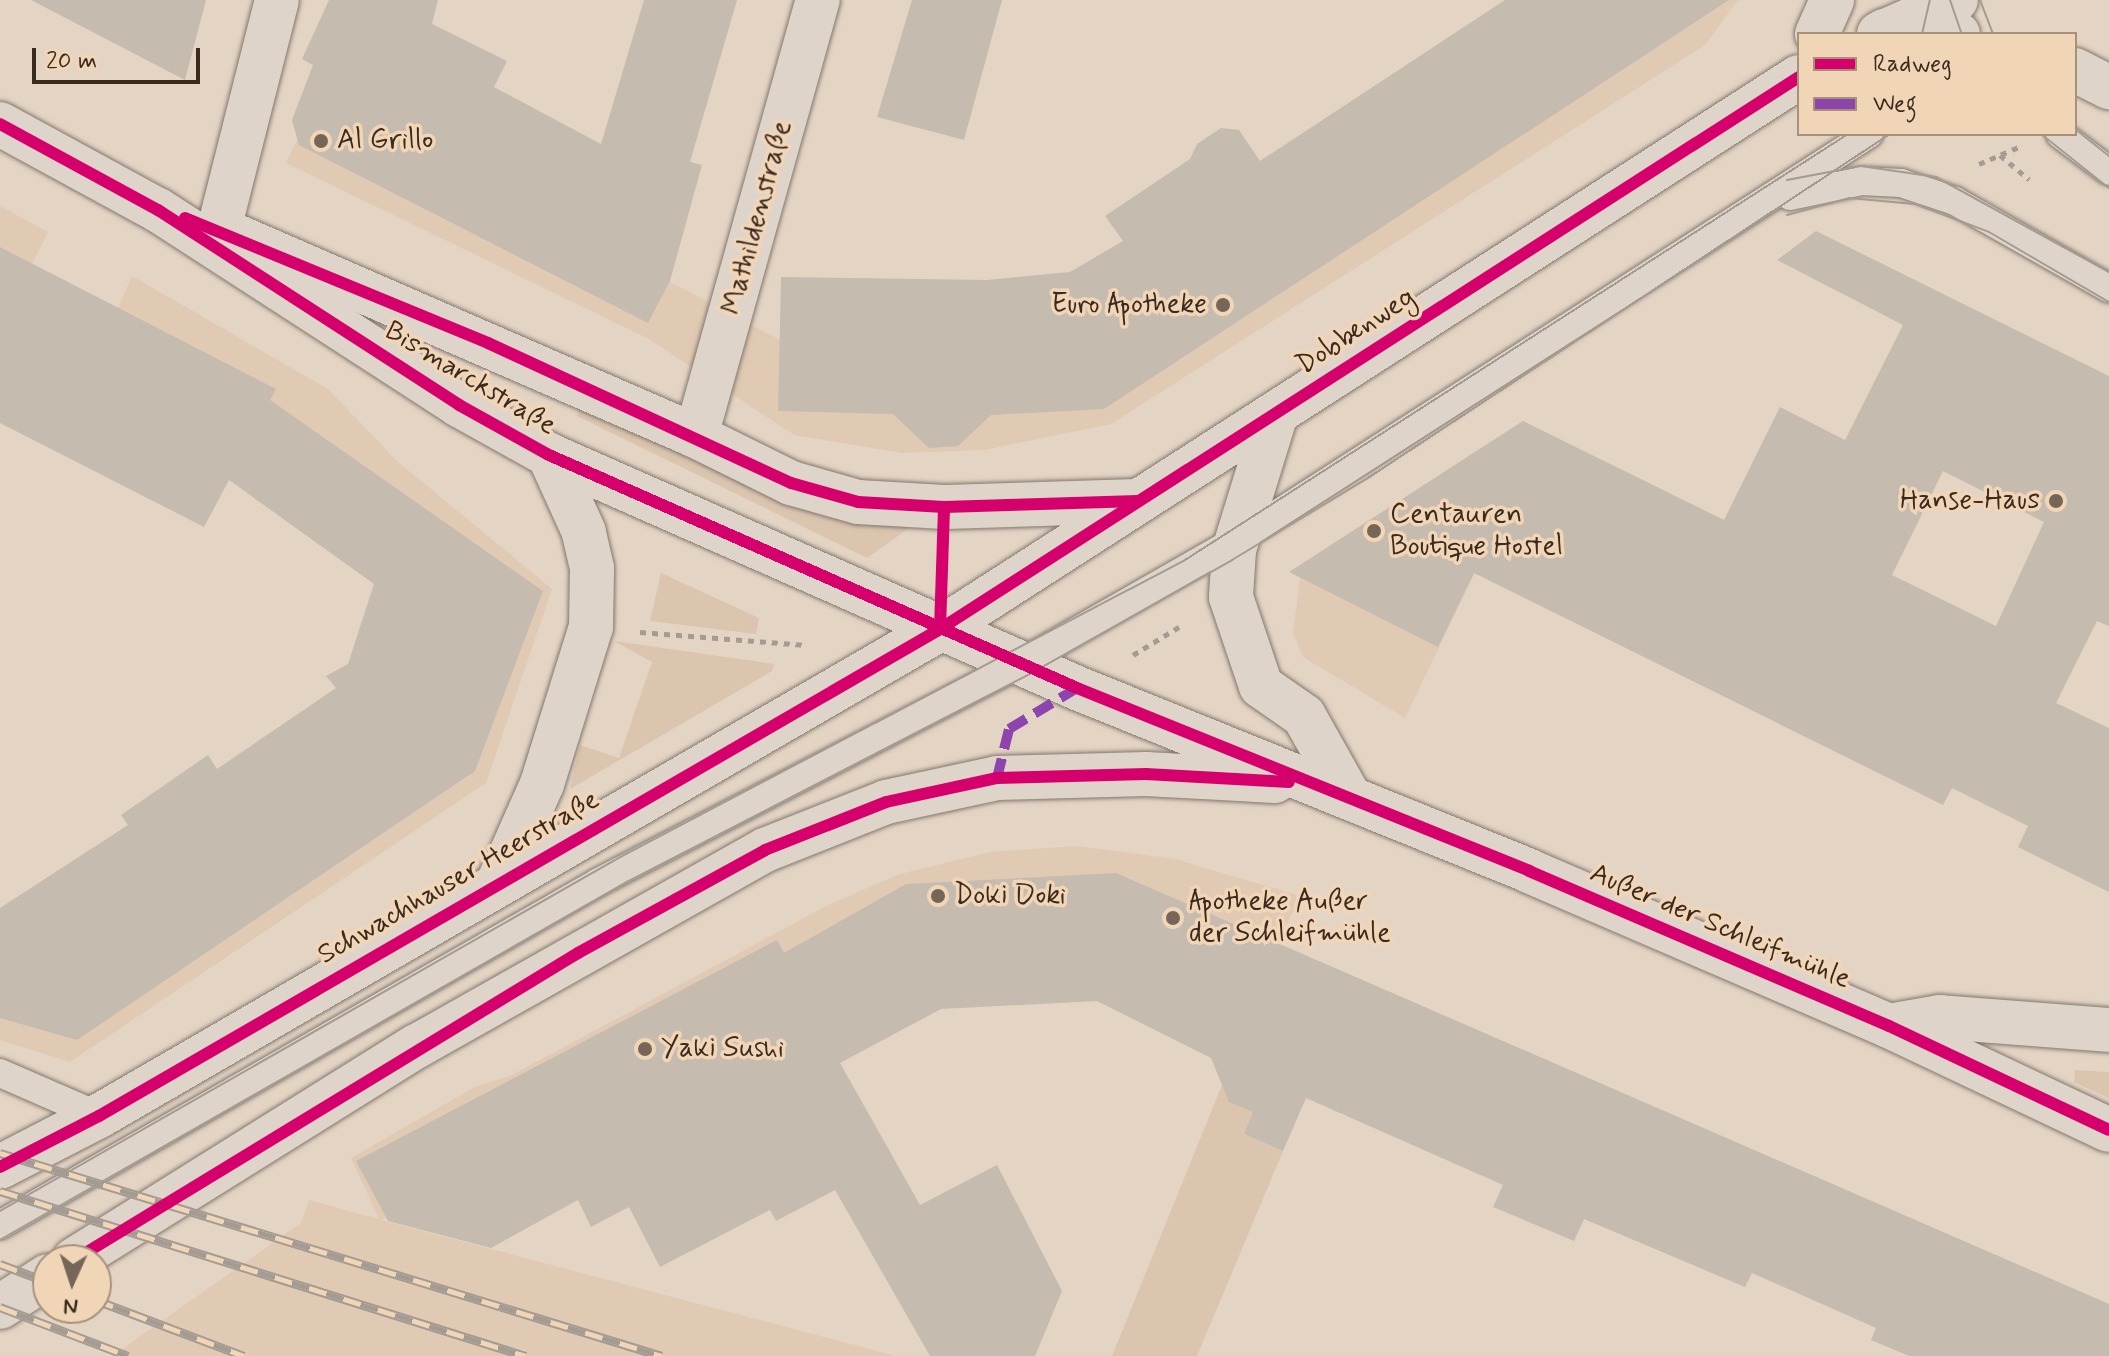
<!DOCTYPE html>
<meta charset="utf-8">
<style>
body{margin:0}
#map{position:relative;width:2109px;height:1356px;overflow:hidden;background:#e4d4c4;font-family:Mynerve,sans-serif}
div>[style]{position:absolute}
.built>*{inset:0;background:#e0cab3}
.green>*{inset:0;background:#dbc5af}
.building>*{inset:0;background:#c6bbaf}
.path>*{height:5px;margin-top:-2.5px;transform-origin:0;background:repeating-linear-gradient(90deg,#a49b92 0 6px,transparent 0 12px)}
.roads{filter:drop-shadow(0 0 2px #82786e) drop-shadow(0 0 2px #82786e)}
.lane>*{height:28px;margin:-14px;padding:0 14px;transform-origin:14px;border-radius:14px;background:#dfd4c9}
.street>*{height:44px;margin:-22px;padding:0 22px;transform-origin:22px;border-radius:22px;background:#dfd4c9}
.secondary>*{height:44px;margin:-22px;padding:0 22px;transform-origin:22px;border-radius:22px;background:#dfd4c9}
.primary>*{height:44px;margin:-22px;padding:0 22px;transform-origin:22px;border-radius:22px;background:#dfd4c9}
.tram>*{height:2px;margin:-1px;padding:0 1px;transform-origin:1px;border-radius:1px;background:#a49b92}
.rail>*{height:9px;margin-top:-4.5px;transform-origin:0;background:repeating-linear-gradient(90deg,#f1d5b7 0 18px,#a49b92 0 36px);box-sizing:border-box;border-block:2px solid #a49b92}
.quiet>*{height:10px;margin-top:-5px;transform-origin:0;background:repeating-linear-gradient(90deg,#8e44ad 0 20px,transparent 0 30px)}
.cycleway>*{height:12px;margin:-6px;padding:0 6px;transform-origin:6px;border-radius:6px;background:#d6006c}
.dots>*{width:22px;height:22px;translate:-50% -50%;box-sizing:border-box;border:4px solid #f1d5b7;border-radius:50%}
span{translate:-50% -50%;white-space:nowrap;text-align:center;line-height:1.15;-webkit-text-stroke:7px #f1d5b7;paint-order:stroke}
.poi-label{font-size:28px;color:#3b2a1e}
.left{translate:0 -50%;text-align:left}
.right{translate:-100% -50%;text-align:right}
.street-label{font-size:28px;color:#3b2a1e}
.legend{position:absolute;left:1797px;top:32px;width:280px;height:104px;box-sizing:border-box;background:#f1d5b7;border:2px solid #a8917a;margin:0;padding:10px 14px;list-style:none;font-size:24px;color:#3b2a1e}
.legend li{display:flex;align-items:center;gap:16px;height:40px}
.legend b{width:40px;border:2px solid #a8917a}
.north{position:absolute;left:32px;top:1244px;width:80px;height:80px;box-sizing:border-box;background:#f1d5b7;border:2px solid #a8917a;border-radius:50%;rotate:183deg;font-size:22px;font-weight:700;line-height:32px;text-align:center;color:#3b2a1e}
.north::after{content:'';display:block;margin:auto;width:28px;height:36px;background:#766658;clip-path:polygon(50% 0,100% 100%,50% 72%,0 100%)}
.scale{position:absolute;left:32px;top:48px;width:168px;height:36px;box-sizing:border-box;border:4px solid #3b2a1e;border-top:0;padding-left:10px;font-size:24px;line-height:28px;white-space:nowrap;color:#3b2a1e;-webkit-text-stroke:6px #f1d5b7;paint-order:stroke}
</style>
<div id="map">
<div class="built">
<div style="clip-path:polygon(1640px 0,1738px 0,1705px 45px,1111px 424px,984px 450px,902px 453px,794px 435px,649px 339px,286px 163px,319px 95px,827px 365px,1070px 363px)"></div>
<div style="clip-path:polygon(0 206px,48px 232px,0 327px)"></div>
<div style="clip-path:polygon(132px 276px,328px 389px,397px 461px,552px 589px,486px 783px,70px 1062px,0 1040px,0 975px,394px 711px,427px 607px,235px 481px,78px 399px)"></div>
<div style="clip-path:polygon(1523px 421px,1542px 433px,1405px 718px,1303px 657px,1293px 633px,1302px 564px)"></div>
<div style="clip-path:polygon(1077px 846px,1175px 859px,1300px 896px,1252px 997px,1139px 951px,784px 1010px,381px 1220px,896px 1356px,112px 1356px,301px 1223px,309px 1200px,379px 1219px,351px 1158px,475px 1087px,512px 1075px,828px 905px,900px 874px,990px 852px)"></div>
</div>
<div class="green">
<div style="clip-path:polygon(579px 405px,781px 501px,834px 518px,912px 526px,867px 558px,577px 416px)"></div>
<div style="clip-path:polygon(661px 573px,759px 618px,756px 634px,650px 621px)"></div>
<div style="clip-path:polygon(614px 641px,774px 664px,772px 671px,570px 789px,580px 745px,619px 758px,652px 662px)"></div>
<div style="clip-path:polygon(2075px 1070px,2109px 1072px,2109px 1098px,2074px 1082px)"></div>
<div style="clip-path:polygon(1222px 1085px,1259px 1100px,1244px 1134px,1283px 1151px,1197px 1356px,1112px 1356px)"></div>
</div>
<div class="building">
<div style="clip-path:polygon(31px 0,206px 0,185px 80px)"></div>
<div style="clip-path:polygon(329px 0,438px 0,432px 24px,507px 61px,494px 87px,601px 144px,644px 0,737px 0,690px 162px,702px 165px,670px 281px,648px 323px,299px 145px,292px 120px,313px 65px,302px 59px)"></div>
<div style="clip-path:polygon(912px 0,1002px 0,964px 140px,877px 117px)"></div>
<div style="clip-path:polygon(1505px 0,1729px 0,1104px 409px,991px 415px,958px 446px,929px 448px,893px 414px,778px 411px,781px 277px,987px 280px,1070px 272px,1123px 241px,1105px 216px,1190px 159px,1197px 144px,1221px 128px,1239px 130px,1260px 161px)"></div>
<div style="clip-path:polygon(evenodd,1816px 231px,2109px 376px,2109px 626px,2097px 621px,2056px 703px,2109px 728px,2109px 892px,2018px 847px,2028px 826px,1952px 788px,1943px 805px,1474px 573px,1438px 647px,1289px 572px,1523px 421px,1724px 520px,1780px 407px,1845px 440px,1903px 325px,1777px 260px,1816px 231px,1943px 471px,2044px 522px,1996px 626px,1892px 575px,1943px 471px)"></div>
<div style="clip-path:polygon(0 247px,276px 389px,270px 400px,543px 591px,475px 771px,77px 1040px,0 1018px,0 908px,128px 825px,121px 815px,208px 755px,217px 769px,336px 688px,326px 676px,348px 664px,374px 584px,229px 480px,204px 527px,0 423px)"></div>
<div style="clip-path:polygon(1116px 873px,2109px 1304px,2109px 1356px,1909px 1356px,1871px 1340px,1876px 1328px,1752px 1273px,1745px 1287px,1584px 1219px,1574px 1241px,1493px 1207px,1503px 1185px,1306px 1098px,1283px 1151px,1244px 1134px,1253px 1112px,1229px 1102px,1211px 1058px,1097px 1001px,941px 1009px,840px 1063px,920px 1205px,997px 1165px,1062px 1291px,1035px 1356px,930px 1356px,835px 1190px,776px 1221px,770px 1210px,660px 1267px,629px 1207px,591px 1227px,578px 1200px,491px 1248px,388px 1221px,356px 1161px,777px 940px,784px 953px,906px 884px)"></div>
</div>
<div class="path">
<div style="left:2000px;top:155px;width:38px;rotate:40deg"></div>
<div style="left:1979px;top:164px;width:46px;rotate:-23.2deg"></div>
<div style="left:640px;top:632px;width:166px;rotate:4.5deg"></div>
<div style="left:1133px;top:655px;width:54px;rotate:-31.3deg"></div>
</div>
<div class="roads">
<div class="lane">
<div style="left:2060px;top:134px;width:61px;rotate:37.1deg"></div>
<div style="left:1790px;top:196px;width:73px;rotate:-11.9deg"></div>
<div style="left:1861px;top:181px;width:40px;rotate:2.9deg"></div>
<div style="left:1901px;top:183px;width:57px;rotate:18.4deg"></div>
<div style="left:1955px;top:201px;width:177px;rotate:29.5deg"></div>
<div style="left:0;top:1073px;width:108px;rotate:23.5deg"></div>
<div style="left:0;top:1225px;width:690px;rotate:-29.8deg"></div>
<div style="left:599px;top:882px;width:475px;rotate:-27.4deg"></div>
<div style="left:1021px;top:663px;width:249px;rotate:-29.7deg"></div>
<div style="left:1237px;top:540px;width:751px;rotate:-32.72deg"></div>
</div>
<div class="street">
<div style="left:219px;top:229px;width:236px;rotate:-75.8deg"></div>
<div style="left:696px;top:436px;width:453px;rotate:-74.4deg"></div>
</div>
<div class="secondary">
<div style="left:1884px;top:31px;width:74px;rotate:2.3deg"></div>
<div style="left:1817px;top:34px;width:37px;rotate:-66deg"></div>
<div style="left:2075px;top:70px;width:38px;rotate:27deg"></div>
<div style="left:1889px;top:1026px;width:243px;rotate:25.3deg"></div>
</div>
<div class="primary">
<div style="left:1879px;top:34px;width:84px;rotate:-23.8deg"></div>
<div style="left:0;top:124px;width:180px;rotate:28.6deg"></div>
<div style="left:158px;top:210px;width:359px;rotate:32.9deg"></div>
<div style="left:459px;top:405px;width:103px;rotate:29.1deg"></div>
<div style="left:549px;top:455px;width:577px;rotate:23.81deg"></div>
<div style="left:1077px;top:688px;width:488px;rotate:22deg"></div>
<div style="left:1529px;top:871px;width:392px;rotate:23.3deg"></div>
<div style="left:1889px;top:1026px;width:52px;rotate:-10deg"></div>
<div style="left:1940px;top:1017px;width:169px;rotate:4.4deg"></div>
<div style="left:236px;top:236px;width:502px;rotate:23.5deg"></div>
<div style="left:696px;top:436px;width:106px;rotate:26.3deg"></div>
<div style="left:791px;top:483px;width:70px;rotate:15.8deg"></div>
<div style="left:858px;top:502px;width:86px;rotate:3.3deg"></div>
<div style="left:944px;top:507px;width:195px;rotate:-1.8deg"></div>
<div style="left:1276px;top:414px;width:142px;rotate:107.2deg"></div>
<div style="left:1234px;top:550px;width:47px;rotate:93.7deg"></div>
<div style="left:1231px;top:597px;width:94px;rotate:71.4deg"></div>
<div style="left:1261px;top:686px;width:52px;rotate:34.9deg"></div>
<div style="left:1304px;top:716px;width:94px;rotate:60.7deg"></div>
<div style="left:499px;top:881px;width:106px;rotate:-66.1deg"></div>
<div style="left:542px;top:784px;width:164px;rotate:-72.7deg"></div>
<div style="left:591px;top:627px;width:59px;rotate:-89deg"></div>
<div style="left:592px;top:568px;width:37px;rotate:-103deg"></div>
<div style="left:584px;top:532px;width:85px;rotate:-114.4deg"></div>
<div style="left:0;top:1167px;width:111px;rotate:-27.3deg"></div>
<div style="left:99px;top:1116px;width:972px;rotate:-30.07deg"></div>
<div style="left:940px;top:629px;width:1021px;rotate:-32.73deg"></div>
<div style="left:74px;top:1260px;width:404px;rotate:-32deg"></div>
<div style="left:417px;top:1046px;width:399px;rotate:-29.4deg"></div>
<div style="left:765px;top:850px;width:130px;rotate:-21.6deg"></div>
<div style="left:886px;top:802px;width:114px;rotate:-12.2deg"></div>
<div style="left:997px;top:778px;width:149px;rotate:-1.5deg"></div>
<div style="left:1146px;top:774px;width:129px;rotate:3.1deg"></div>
<div style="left:0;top:1307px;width:57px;rotate:-32.9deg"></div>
</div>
</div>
<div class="tram">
<div style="left:1950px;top:0;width:36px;rotate:71deg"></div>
<div style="left:1980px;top:0;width:36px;rotate:69deg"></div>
<div style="left:1922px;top:34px;width:35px;rotate:-77deg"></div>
<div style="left:2075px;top:129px;width:43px;rotate:38.5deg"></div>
<div style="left:2041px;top:134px;width:87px;rotate:38.5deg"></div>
<div style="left:1787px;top:180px;width:75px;rotate:-10.7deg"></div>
<div style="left:1861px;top:166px;width:76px;rotate:8.3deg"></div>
<div style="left:1936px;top:177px;width:197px;rotate:28.8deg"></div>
<div style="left:1787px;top:215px;width:64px;rotate:-15.3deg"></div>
<div style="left:1849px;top:198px;width:66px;rotate:5.2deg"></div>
<div style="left:1915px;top:204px;width:79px;rotate:20.7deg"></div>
<div style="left:1989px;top:232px;width:139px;rotate:30.3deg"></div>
<div style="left:0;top:1211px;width:716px;rotate:-29.72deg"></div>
<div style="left:622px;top:856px;width:636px;rotate:-27.73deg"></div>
<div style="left:1185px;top:560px;width:788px;rotate:-32.72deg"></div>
<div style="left:0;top:1240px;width:720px;rotate:-29.74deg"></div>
<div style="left:625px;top:883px;width:464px;rotate:-27.3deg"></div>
<div style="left:1037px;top:670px;width:224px;rotate:-29.4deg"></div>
<div style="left:1232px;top:560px;width:159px;rotate:-31.1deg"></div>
<div style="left:1368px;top:478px;width:625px;rotate:-33.39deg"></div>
</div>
<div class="rail">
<div style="left:0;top:1153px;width:692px;rotate:17.05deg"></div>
<div style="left:0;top:1191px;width:551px;rotate:17.42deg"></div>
<div style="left:0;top:1264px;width:51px;rotate:20.6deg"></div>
<div style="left:96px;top:1300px;width:158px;rotate:20.7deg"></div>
<div style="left:0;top:1307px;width:137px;rotate:20.9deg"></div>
</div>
<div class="quiet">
<div style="left:997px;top:778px;width:50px;rotate:-76.2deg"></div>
<div style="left:1009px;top:729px;width:79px;rotate:-31.1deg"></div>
</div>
<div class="cycleway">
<div style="left:0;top:124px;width:180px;rotate:28.6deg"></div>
<div style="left:158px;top:210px;width:359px;rotate:32.9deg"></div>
<div style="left:459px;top:405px;width:103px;rotate:29.1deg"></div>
<div style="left:549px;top:455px;width:577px;rotate:23.81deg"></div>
<div style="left:1077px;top:688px;width:488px;rotate:22deg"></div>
<div style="left:1529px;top:871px;width:392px;rotate:23.3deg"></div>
<div style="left:1889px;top:1026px;width:243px;rotate:25.3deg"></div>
<div style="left:185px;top:218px;width:328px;rotate:22.4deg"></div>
<div style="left:488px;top:343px;width:334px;rotate:24.8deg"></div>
<div style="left:791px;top:483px;width:70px;rotate:15.8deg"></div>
<div style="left:858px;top:502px;width:86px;rotate:3.3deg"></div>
<div style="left:944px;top:507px;width:194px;rotate:-1.8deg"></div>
<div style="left:940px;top:629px;width:122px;rotate:-88.1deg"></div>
<div style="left:0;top:1167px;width:111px;rotate:-27.3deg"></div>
<div style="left:99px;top:1116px;width:972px;rotate:-30.07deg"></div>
<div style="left:940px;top:629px;width:1021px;rotate:-32.73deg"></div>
<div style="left:74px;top:1260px;width:590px;rotate:-31.35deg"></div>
<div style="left:578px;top:953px;width:213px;rotate:-28.8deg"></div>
<div style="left:765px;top:850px;width:130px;rotate:-21.6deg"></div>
<div style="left:886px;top:802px;width:114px;rotate:-12.2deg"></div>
<div style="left:997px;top:778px;width:149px;rotate:-1.5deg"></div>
<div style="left:1146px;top:774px;width:143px;rotate:3.2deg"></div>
</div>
<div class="dots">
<div style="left:321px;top:141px;background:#766658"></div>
<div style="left:1223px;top:305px;background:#766658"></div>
<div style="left:2056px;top:501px;background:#766658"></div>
<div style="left:1374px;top:531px;background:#766658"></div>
<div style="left:938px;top:896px;background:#766658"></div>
<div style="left:1173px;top:918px;background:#766658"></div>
<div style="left:645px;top:1049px;background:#766658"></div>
</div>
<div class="poi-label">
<span class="left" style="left:337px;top:141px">Al Grillo</span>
<span class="right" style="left:1207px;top:305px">Euro Apotheke</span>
<span class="right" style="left:2040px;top:501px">Hanse-Haus</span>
<span class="left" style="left:1390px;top:531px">Centauren<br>Boutique Hostel</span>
<span class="left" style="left:954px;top:896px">Doki Doki</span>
<span class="left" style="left:1189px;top:918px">Apotheke Außer<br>der Schleifmühle</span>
<span class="left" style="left:661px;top:1049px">Yaki Sushi</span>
</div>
<div class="street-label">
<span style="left:758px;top:218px;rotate:-75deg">Mathildenstraße</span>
<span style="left:1356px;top:332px;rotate:-33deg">Dobbenweg</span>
<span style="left:470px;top:379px;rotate:31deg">Bismarckstraße</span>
<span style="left:459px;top:878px;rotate:-30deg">Schwachhauser Heerstraße</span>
<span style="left:1720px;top:927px;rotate:23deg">Außer der Schleifmühle</span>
</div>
<ul class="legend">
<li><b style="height:10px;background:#d6006c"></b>Radweg</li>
<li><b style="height:10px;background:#8e44ad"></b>Weg</li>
</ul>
<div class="north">N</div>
<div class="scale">20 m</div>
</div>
